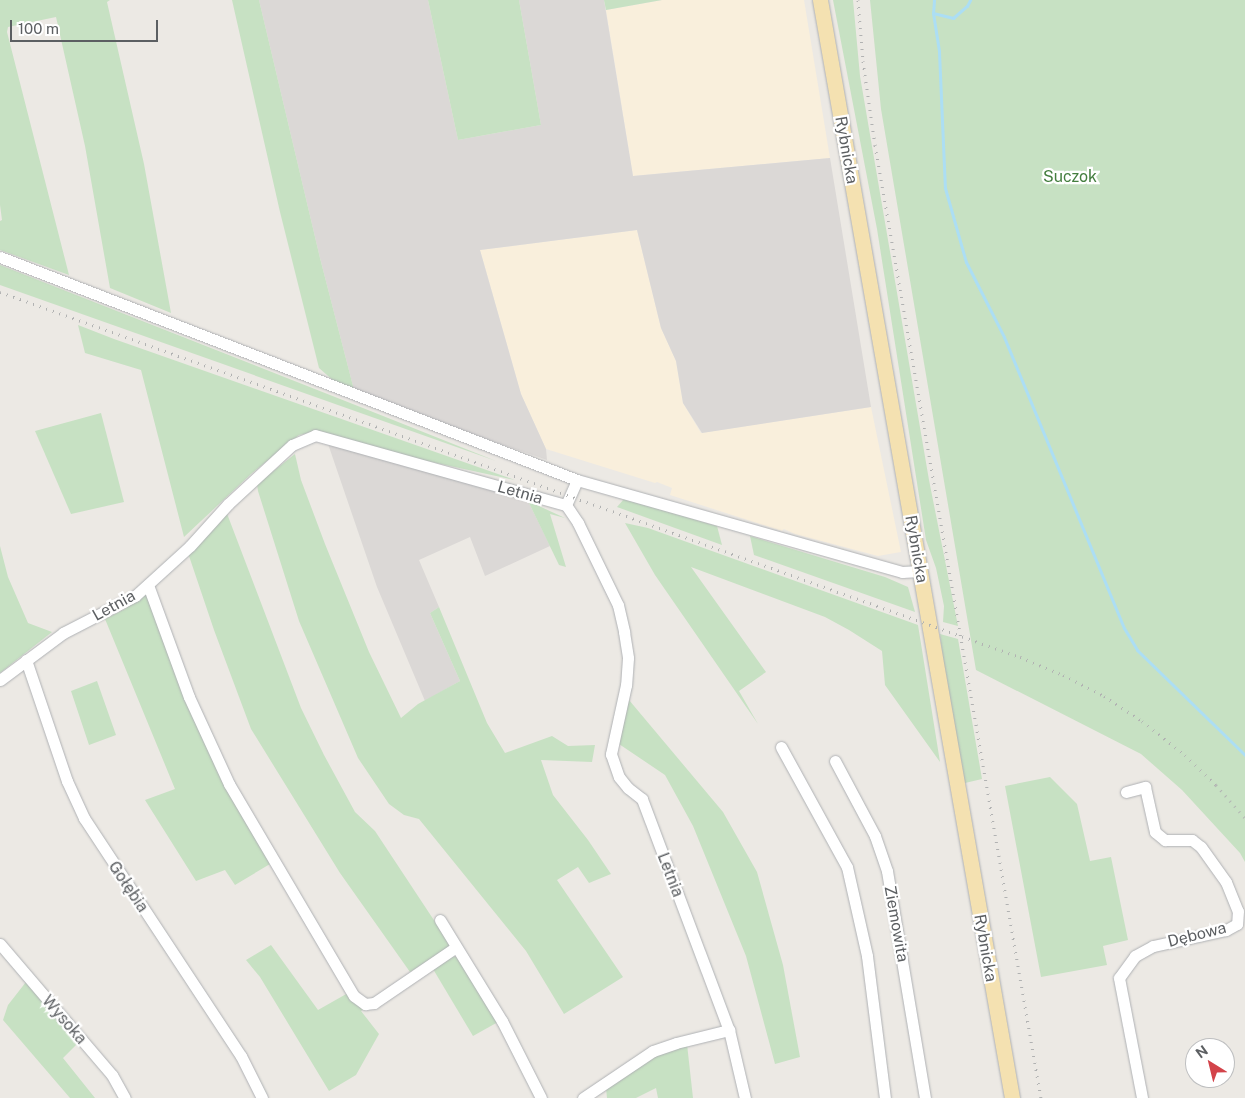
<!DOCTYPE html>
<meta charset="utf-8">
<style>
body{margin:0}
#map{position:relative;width:1245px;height:1098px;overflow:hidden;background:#ece9e4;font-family:"Public Sans",sans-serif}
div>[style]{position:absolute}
.commercial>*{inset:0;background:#f9efdc}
.industrial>*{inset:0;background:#dbd8d6}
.green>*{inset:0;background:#c7e1c3}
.stream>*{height:3px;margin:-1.5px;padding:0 1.5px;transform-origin:1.5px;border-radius:1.5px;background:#acdef4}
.roads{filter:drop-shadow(0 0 1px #afb1b4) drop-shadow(0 0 1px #afb1b4)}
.minor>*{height:11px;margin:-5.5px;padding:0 5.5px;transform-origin:5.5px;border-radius:5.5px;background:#fff}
.major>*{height:15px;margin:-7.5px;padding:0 7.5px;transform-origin:7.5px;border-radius:7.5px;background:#f4e1b1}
.rail>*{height:3px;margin-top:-1.5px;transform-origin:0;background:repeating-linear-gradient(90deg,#b1b2b2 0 1px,transparent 0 7px)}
span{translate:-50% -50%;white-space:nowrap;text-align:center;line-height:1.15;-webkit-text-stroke:4.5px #fff;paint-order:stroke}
.street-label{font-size:16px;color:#5c5f62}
.park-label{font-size:16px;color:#447e3f}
.north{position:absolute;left:1185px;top:1038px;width:50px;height:50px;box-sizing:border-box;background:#fff;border:1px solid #bebfc0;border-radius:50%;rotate:324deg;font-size:14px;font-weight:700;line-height:20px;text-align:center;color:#5c5f62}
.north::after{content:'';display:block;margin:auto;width:18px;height:22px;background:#d3434a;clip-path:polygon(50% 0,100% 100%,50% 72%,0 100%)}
.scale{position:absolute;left:10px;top:20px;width:148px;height:22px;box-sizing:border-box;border:2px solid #5c5f62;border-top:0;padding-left:6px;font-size:15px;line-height:18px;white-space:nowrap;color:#5c5f62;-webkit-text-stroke:4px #fff;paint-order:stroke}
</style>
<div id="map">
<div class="commercial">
<div style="clip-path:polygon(662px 0,804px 0,830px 158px,633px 176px,606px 10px)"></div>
<div style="clip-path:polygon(637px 230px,661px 328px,676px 361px,683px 403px,701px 433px,871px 407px,901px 552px,878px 556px,795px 534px,784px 529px,782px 531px,670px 495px,672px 488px,657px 482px,655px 483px,546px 449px,521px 394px,480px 250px)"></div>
</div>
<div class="industrial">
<div style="clip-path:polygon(259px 0,428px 0,458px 140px,541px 125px,519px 0,604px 0,633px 176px,830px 158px,871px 407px,702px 433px,683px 403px,676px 361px,661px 328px,637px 230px,480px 250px,521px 394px,546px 449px,547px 460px,411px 413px,354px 390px,320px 258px)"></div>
<div style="clip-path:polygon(327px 441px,469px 481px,528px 501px,550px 546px,485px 576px,470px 537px,419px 560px,439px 607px,430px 613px,460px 681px,425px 701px,377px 587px)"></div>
</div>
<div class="green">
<div style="clip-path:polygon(0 0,110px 0,107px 2px,144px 164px,171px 313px,110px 288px,85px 146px,56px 17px,8px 27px,7px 32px,69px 275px,0 250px,0 221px,2px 220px,0 205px)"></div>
<div style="clip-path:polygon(232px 0,259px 0,320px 258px,354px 390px,335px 382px,319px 368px,280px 212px)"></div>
<div style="clip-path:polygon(428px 0,519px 0,541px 125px,458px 140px)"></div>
<div style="clip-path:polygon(604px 0,662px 0,606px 10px)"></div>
<div style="clip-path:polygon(833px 0,853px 0,860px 76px,929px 480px,958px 626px,943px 622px,944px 606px,936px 568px,926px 540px,877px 229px)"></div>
<div style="clip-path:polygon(870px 0,1245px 0,1245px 862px,1240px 853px,1182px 790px,1141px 754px,976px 670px,881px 109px)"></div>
<div style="clip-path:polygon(0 265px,368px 410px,496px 461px,0 285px)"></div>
<div style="clip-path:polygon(78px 325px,114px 339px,515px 480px,404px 456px,319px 431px,299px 435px,251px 474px,184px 537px,141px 370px,85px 353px)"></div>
<div style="clip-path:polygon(101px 413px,124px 502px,71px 514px,35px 431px)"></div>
<div style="clip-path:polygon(295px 454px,301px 480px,325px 544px,369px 652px,401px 718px,418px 704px,460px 681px,430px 613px,439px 607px,487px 723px,505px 753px,552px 736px,568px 746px,595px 745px,592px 762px,541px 760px,553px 795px,588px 840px,611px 874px,589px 883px,578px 867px,557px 880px,623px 977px,564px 1014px,526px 951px,419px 819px,404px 815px,389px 804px,358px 758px,299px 621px,258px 491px,257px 484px)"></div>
<div style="clip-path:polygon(624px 499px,717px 526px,722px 545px,617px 507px)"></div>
<div style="clip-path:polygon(528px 501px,565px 518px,550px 514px,566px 567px,559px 565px)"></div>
<div style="clip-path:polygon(226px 511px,301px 708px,324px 755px,355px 812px,375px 831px,451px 946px,410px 972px,340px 873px,251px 729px,214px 630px,188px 553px)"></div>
<div style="clip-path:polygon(625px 523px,648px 528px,918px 625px,940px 762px,885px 685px,882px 651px,849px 630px,825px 617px,691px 567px,766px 672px,739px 691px,758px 724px,655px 575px)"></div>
<div style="clip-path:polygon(750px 536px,885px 577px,908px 587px,915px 612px,754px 555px)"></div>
<div style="clip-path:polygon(0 546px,8px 577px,28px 623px,52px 632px,0 673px)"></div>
<div style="clip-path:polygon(146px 593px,270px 864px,235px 885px,225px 870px,196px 881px,145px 800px,175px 789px,105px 619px,125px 609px)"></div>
<div style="clip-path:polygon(940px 634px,958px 639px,982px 779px,965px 783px,946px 687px)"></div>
<div style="clip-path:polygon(97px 681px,116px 735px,89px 745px,71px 691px)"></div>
<div style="clip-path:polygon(629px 700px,723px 812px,757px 872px,783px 965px,800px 1057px,775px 1064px,746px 956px,693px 826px,665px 775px,619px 744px)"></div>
<div style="clip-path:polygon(1050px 777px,1077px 804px,1090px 861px,1111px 857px,1128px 940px,1103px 946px,1107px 965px,1041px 977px,1005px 786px)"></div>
<div style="clip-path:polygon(271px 945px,318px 1010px,348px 993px,367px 1007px,361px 1011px,379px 1034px,356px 1075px,329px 1091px,260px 977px,246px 960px)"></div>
<div style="clip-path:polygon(450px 956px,457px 957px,498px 1022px,473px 1036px,433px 969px)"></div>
<div style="clip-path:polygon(26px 982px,78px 1043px,63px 1058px,95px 1098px,70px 1098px,3px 1020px,8px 1005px)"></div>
<div style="clip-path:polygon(687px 1044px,693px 1098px,658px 1098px,656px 1088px,636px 1098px,607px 1098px,606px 1088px,660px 1052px)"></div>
</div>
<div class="stream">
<div style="left:934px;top:0;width:13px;rotate:94deg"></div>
<div style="left:933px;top:13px;width:39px;rotate:81deg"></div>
<div style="left:939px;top:52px;width:136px;rotate:87.5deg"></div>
<div style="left:945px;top:188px;width:77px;rotate:74.2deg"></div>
<div style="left:966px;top:262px;width:84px;rotate:63.1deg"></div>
<div style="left:1004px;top:337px;width:315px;rotate:67.6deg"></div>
<div style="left:1124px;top:628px;width:26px;rotate:59deg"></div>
<div style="left:1137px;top:650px;width:151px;rotate:44.2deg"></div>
<div style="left:933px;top:13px;width:21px;rotate:14deg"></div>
<div style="left:953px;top:18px;width:18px;rotate:-41deg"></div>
<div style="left:967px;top:6px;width:7px;rotate:-63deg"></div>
</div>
<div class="roads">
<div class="minor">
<div style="left:0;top:257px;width:619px;rotate:21.13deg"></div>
<div style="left:577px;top:480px;width:338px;rotate:15.8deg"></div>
<div style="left:902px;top:572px;width:18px;rotate:-3deg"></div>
<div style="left:566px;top:505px;width:27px;rotate:-66deg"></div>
<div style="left:148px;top:585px;width:119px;rotate:69.9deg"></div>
<div style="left:189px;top:697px;width:96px;rotate:65.3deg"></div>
<div style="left:229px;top:784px;width:246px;rotate:59.5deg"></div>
<div style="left:354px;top:996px;width:14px;rotate:36deg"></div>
<div style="left:365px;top:1004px;width:9px;rotate:-6deg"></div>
<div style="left:374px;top:1003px;width:99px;rotate:-34.3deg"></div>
<div style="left:26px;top:660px;width:128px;rotate:71.3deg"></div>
<div style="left:67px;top:781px;width:41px;rotate:65.3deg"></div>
<div style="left:84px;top:818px;width:285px;rotate:56.6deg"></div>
<div style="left:241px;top:1056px;width:47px;rotate:63.4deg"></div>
<div style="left:0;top:680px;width:79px;rotate:-36.7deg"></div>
<div style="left:63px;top:633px;width:81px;rotate:-27.2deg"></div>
<div style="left:135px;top:596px;width:74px;rotate:-42.3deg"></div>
<div style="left:190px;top:546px;width:57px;rotate:-47.9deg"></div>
<div style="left:228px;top:504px;width:87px;rotate:-42.7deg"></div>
<div style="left:292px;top:445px;width:25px;rotate:-23deg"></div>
<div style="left:315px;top:435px;width:261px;rotate:15.6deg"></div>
<div style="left:566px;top:505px;width:22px;rotate:56deg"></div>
<div style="left:578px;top:523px;width:91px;rotate:64deg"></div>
<div style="left:618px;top:605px;width:28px;rotate:77deg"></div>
<div style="left:624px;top:632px;width:26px;rotate:81deg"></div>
<div style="left:628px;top:658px;width:27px;rotate:94deg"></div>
<div style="left:626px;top:685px;width:71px;rotate:102.3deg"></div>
<div style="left:611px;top:754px;width:24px;rotate:71deg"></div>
<div style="left:619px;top:777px;width:14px;rotate:51deg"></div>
<div style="left:628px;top:788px;width:18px;rotate:38deg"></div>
<div style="left:642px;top:799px;width:247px;rotate:69.4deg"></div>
<div style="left:781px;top:747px;width:137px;rotate:61.2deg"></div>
<div style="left:847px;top:867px;width:91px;rotate:77.3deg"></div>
<div style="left:867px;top:956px;width:143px;rotate:82.8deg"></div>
<div style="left:835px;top:761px;width:85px;rotate:61.9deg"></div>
<div style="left:875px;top:836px;width:37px;rotate:71deg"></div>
<div style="left:887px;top:871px;width:230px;rotate:80.5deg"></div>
<div style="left:1126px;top:792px;width:20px;rotate:-15deg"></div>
<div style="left:1145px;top:787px;width:46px;rotate:77.5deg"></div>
<div style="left:1155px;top:832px;width:13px;rotate:39deg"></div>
<div style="left:1165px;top:840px;width:27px"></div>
<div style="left:1192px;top:840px;width:11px;rotate:38deg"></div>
<div style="left:1201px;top:847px;width:43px;rotate:54.5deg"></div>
<div style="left:1226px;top:882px;width:31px;rotate:68deg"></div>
<div style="left:1238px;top:911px;width:13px;rotate:94deg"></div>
<div style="left:1237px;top:924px;width:13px;rotate:151deg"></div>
<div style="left:1226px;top:930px;width:75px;rotate:167.6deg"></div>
<div style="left:1153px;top:946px;width:21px;rotate:151deg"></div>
<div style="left:1135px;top:956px;width:27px;rotate:126deg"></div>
<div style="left:1119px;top:978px;width:122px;rotate:79.1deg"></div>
<div style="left:440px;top:920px;width:119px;rotate:58.5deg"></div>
<div style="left:502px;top:1021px;width:86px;rotate:63.1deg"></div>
<div style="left:0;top:944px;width:172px;rotate:49.5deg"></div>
<div style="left:112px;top:1075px;width:26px;rotate:61deg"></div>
<div style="left:583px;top:1098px;width:84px;rotate:-33.9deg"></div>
<div style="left:653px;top:1051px;width:24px;rotate:-19deg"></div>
<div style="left:676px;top:1043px;width:55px;rotate:-13.8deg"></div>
<div style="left:729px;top:1030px;width:70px;rotate:76.8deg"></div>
</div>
<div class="major">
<div style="left:820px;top:0;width:1115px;rotate:80.08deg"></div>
</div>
</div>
<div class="rail">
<div style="left:858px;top:0;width:61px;rotate:85.3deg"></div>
<div style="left:863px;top:61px;width:85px;rotate:81.9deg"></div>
<div style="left:875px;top:145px;width:967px;rotate:80.12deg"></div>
<div style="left:0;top:292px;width:1083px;rotate:19.69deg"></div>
<div style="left:1020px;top:657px;width:47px;rotate:22.7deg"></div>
<div style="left:1063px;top:675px;width:46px;rotate:27.1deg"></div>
<div style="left:1104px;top:696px;width:45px;rotate:33.3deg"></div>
<div style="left:1142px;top:721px;width:55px;rotate:38.3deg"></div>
<div style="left:1185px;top:755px;width:43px;rotate:44.1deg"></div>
<div style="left:1216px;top:785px;width:44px;rotate:48.7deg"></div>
</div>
<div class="street-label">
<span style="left:846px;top:150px;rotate:80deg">Rybnicka</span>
<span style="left:520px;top:493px;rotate:16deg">Letnia</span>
<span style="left:916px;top:549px;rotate:80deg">Rybnicka</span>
<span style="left:114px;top:606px;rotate:-29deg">Letnia</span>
<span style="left:670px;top:875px;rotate:69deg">Letnia</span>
<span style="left:128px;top:887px;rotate:56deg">Gołębia</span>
<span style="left:896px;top:924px;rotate:80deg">Ziemowita</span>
<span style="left:1197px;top:935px;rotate:-14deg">Dębowa</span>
<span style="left:985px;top:948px;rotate:80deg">Rybnicka</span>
<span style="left:64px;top:1020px;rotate:49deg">Wysoka</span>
</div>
<div class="park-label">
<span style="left:1070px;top:177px">Suczok</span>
</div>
<div class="north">N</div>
<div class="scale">100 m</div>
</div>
